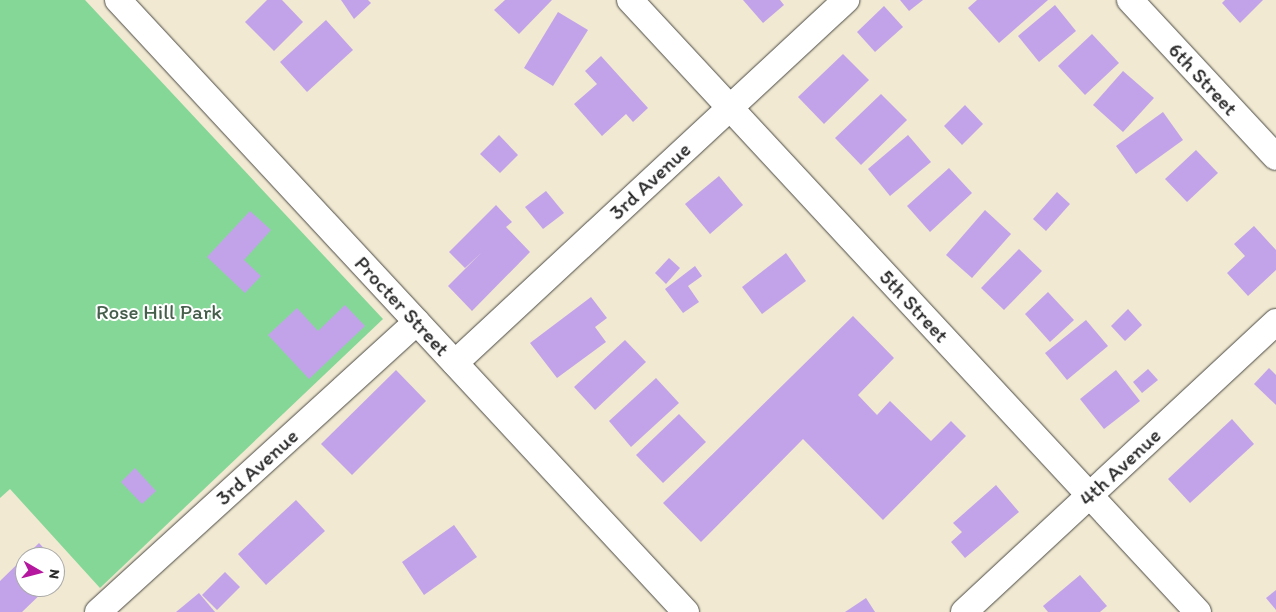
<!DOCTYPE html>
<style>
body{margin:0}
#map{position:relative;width:1276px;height:612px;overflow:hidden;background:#f1e9d1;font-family:Itim,sans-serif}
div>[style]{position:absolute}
.green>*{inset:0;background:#85d798}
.building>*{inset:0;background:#c2a3ea}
.roads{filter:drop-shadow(0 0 1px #494844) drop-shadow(0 0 1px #494844)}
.minor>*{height:26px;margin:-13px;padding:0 13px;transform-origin:13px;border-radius:13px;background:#fff}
span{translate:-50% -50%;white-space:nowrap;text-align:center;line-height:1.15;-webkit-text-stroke:4px #fff;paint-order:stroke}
.street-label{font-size:21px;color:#2b2b2b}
.park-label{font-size:21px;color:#465f4c}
.north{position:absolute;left:15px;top:547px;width:50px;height:50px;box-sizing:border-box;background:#fff;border:1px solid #aaa;border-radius:50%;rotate:98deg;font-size:14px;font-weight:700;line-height:20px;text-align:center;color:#2b2b2b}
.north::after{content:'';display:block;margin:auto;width:18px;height:22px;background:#b5179e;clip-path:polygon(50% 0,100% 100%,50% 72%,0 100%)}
</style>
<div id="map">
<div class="green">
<div style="clip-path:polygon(0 0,85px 0,383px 319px,100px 588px,10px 489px,0 498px)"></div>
</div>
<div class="building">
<div style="clip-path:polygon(267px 0,282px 0,303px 22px,274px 51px,245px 22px)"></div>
<div style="clip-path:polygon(341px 0,368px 0,371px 3px,354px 19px)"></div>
<div style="clip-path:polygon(505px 0,552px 0,519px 34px,494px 10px)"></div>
<div style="clip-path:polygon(743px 0,780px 0,784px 5px,763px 23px)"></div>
<div style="clip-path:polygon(900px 0,923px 0,909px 11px)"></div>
<div style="clip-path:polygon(977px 0,1048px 0,999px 43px,968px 8px)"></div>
<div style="clip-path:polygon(1225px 0,1263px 0,1240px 23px,1222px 3px)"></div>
<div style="clip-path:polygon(1055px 5px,1076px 31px,1039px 62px,1018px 36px)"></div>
<div style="clip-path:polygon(884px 6px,903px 27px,875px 52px,857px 32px)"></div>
<div style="clip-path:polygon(558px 12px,588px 30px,553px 86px,524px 68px)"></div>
<div style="clip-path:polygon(326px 20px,353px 50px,307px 92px,280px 62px)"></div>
<div style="clip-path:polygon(1092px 34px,1119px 63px,1085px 95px,1058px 66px)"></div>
<div style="clip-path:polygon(843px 54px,869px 80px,824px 124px,798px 97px)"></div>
<div style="clip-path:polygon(601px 56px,648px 108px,633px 122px,626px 114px,602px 136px,574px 104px,597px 84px,585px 71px)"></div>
<div style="clip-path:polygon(1123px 71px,1154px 98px,1123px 132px,1093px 105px)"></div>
<div style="clip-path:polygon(881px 94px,907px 120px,861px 165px,835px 138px)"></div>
<div style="clip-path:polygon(965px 105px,983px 124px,962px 145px,944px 126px)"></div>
<div style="clip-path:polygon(1163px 112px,1183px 140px,1136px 174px,1116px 146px)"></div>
<div style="clip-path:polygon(499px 135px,518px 155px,500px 173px,480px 154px)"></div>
<div style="clip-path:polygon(908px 135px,931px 162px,890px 196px,868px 169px)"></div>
<div style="clip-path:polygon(1196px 150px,1218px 173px,1187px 202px,1165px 179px)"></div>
<div style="clip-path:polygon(949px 168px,972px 193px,930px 232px,907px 206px)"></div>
<div style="clip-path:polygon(719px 176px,743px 205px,710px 234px,685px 204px)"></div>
<div style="clip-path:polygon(546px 191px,564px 213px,543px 229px,525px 207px)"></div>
<div style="clip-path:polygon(1057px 192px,1070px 204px,1046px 231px,1033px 219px)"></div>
<div style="clip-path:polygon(496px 205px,512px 222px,506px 227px,530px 252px,472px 311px,448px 286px,481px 253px,465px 268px,449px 252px)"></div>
<div style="clip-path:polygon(985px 210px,1011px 234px,972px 278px,946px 255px)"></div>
<div style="clip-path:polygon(250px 211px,271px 230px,244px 260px,261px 276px,245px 293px,207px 257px)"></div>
<div style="clip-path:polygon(1254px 226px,1276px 250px,1276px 270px,1248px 296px,1227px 273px,1245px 256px,1234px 244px)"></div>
<div style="clip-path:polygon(1019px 249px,1042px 271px,1004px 310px,981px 288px)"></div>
<div style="clip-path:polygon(786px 253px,806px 281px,762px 314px,742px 287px)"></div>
<div style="clip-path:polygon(669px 258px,680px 268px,666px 284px,655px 273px)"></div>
<div style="clip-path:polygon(695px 266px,702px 276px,688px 286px,699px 302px,683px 313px,665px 289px)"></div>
<div style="clip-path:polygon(1048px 292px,1074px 320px,1050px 342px,1025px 314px)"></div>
<div style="clip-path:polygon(591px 297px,607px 318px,595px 327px,606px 342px,557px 378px,530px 343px)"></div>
<div style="clip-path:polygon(345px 305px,365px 326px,309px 379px,268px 335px,297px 308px,318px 331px)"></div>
<div style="clip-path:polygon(1128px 309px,1142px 325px,1125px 341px,1111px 326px)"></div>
<div style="clip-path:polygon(853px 316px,894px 358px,858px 395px,877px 415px,890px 401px,931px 441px,951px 421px,966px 436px,883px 520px,803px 439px,701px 542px,663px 503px)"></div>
<div style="clip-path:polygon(1086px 320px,1108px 346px,1067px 380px,1045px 353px)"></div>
<div style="clip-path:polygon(625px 340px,646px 362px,595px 410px,574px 387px)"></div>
<div style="clip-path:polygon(1269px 368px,1276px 375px,1276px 405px,1254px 384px)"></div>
<div style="clip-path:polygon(1148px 369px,1158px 380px,1142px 393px,1133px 382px)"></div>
<div style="clip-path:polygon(396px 370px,426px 401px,352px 475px,321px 444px)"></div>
<div style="clip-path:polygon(1116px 370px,1140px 401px,1104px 429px,1080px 399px)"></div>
<div style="clip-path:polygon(656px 378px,679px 403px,631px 447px,609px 421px)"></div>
<div style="clip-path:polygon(679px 414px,706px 442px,663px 483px,636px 455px)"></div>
<div style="clip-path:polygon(1232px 419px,1254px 444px,1190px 503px,1168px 479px)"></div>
<div style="clip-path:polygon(135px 468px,156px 491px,142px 504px,121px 482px)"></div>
<div style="clip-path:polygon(996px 485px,1019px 512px,965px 558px,951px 542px,962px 532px,953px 523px)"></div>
<div style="clip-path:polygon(296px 500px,325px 531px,266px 585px,238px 554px)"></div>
<div style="clip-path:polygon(454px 525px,477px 557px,424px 595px,402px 562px)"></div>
<div style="clip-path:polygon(39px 543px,52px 557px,25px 557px,25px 587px,48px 587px,22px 612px,0 612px,0 581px)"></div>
<div style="clip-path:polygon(55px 560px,65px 571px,55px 580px)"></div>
<div style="clip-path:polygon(225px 572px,240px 587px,217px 610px,202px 595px)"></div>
<div style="clip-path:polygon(1080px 575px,1107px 606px,1100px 612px,1048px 612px,1043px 606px)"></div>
<div style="clip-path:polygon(1276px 590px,1276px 610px,1266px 598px)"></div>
<div style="clip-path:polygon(199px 593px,215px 612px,176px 612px)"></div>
<div style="clip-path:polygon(866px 598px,875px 612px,845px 612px)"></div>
</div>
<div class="roads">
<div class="minor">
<div style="left:118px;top:0;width:835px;rotate:47.14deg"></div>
<div style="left:630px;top:0;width:835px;rotate:47.14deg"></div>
<div style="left:1130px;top:0;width:214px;rotate:47.1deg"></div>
<div style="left:455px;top:363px;width:534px;rotate:-42.87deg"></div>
<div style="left:98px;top:612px;width:431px;rotate:-42.3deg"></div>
<div style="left:964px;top:612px;width:426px;rotate:-42.9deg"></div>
</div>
</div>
<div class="street-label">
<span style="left:1203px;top:79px;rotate:47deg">6th Street</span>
<span style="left:650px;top:181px;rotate:-43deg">3rd Avenue</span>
<span style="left:402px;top:306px;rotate:47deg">Procter Street</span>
<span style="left:914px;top:306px;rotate:47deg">5th Street</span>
<span style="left:257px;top:467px;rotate:-42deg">3rd Avenue</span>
<span style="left:1120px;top:467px;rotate:-43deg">4th Avenue</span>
</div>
<div class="park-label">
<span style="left:159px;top:312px">Rose Hill Park</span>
</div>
<div class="north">N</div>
</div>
